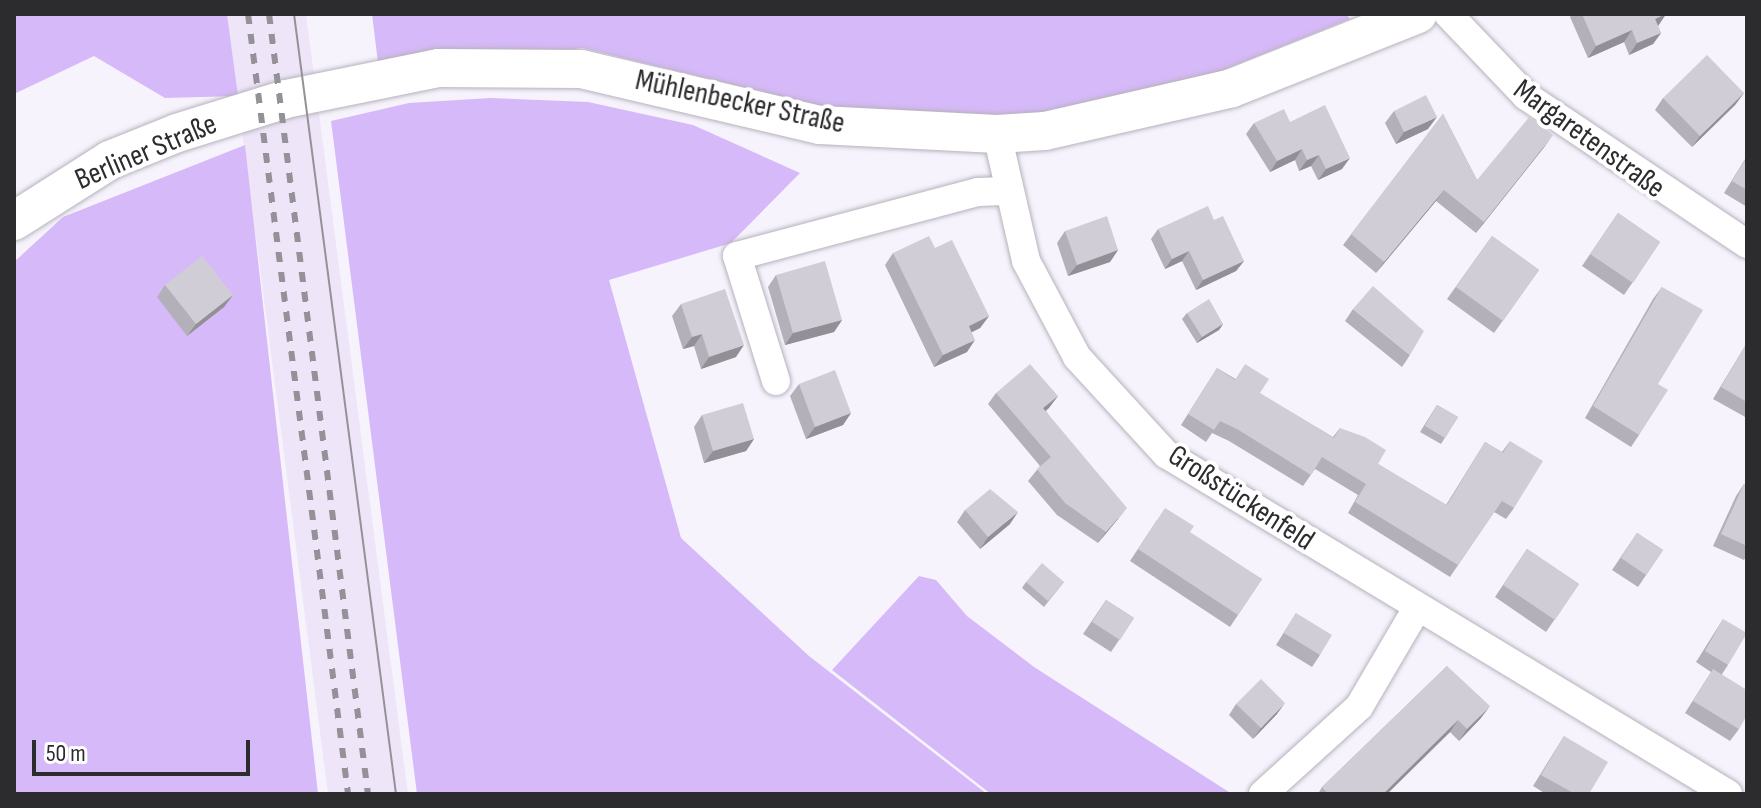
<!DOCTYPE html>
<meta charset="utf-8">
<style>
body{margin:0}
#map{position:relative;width:1761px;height:808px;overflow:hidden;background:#f7f3fd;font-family:"Sofia Sans Condensed",sans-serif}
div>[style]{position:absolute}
.built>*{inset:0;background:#eee6f8}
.green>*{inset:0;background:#d6b9f8}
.roads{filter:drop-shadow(0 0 2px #b6b2bc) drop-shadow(0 0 2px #b6b2bc)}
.minor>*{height:28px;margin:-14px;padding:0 14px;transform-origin:14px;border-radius:14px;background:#fff}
.secondary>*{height:38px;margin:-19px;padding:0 19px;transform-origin:19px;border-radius:19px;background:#fff}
.tram>*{height:2px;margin:-1px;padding:0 1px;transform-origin:1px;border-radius:1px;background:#949298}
.rail>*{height:6px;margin-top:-3px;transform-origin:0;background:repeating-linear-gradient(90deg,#949298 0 10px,transparent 0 20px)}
.wall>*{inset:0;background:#b4b0b9}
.shaded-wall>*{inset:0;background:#929096}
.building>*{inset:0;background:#d1cdd7}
span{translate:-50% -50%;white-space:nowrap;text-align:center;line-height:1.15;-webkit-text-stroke:8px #fff;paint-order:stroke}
.street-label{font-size:30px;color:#2c2b2e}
.frame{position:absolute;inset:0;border:16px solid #2c2b2e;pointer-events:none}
.scale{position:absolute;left:32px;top:740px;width:218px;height:36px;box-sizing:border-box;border:4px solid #2c2b2e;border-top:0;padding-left:10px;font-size:24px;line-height:28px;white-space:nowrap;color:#2c2b2e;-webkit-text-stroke:6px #fff;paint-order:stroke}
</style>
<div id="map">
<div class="built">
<div style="clip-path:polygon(227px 14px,306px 14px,408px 794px,328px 794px)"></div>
</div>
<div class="green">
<div style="clip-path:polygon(14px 14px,227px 14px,238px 96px,165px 98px,94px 56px,14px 94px)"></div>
<div style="clip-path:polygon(372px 14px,1346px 14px,1350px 19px,1226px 69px,1160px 107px,1045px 131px,824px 107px,582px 48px,380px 79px)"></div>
<div style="clip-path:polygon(490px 98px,588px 102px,693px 125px,800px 173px,731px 243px,609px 280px,681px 538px,809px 656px,987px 794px,417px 794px,331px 121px,409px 103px)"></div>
<div style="clip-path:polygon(245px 145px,318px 794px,14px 794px,14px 262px,63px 217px)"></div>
<div style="clip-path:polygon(919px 576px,936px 580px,967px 616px,1034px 667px,1232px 794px,991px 794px,832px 670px)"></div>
</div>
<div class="roads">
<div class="minor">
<div style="left:1448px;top:14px;width:113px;rotate:46.4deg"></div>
<div style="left:1526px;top:96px;width:266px;rotate:33.8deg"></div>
<div style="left:997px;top:134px;width:130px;rotate:77.1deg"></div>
<div style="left:1026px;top:261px;width:109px;rotate:62deg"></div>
<div style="left:1077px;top:357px;width:132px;rotate:47.5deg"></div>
<div style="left:1166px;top:454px;width:657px;rotate:31.17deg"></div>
<div style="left:776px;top:381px;width:131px;rotate:-107.3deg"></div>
<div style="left:737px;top:256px;width:249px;rotate:-14.9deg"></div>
<div style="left:978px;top:192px;width:27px;rotate:-2deg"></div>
<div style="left:1263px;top:794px;width:130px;rotate:-42.2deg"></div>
<div style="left:1359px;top:707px;width:115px;rotate:-59.6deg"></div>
</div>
<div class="secondary">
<div style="left:14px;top:221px;width:114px;rotate:-32.4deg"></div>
<div style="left:110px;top:160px;width:72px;rotate:-21.9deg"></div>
<div style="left:177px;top:133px;width:114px;rotate:-17.3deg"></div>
<div style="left:286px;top:99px;width:156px;rotate:-11.5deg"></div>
<div style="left:439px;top:68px;width:142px;rotate:0.4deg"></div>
<div style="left:581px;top:69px;width:245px;rotate:13.2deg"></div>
<div style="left:820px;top:125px;width:177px;rotate:2.9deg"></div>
<div style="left:997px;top:134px;width:48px;rotate:-3.6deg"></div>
<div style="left:1045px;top:131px;width:192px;rotate:-12.9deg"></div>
<div style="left:1232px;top:88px;width:200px;rotate:-21.7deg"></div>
</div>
</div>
<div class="tram">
<div style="left:294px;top:14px;width:787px;rotate:82.55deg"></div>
</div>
<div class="rail">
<div style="left:248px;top:14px;width:786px;rotate:82.69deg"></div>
<div style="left:269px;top:14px;width:786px;rotate:82.77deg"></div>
</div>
<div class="wall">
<div style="clip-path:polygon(1572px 14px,1666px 14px,1658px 26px,1661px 33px,1653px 44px,1629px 55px,1624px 42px,1588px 58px,1570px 17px)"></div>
<div style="clip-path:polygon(1744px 93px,1735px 105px,1692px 147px,1655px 110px,1663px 98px)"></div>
<div style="clip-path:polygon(1394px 111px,1428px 129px,1396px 144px,1385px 123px)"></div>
<div style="clip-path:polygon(1443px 114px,1477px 180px,1545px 146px,1476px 233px,1436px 201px,1376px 273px,1343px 245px)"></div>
<div style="clip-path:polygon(1290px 122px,1342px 169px,1318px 180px,1311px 166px,1299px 171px,1295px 160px,1270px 172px,1246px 134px,1254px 123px)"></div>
<div style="clip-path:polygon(1747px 156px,1747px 207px,1724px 193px)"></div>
<div style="clip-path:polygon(1618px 213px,1660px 242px,1624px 295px,1582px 266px)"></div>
<div style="clip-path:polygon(1214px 220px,1244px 261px,1236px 271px,1196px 290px,1182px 261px,1165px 269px,1151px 239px,1158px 229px)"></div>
<div style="clip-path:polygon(1065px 231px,1118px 250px,1110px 262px,1068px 276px,1057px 243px)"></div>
<div style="clip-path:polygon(1492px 236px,1539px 270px,1494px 333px,1447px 299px)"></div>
<div style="clip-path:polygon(935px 248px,989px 316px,980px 328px,972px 332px,967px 352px,934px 367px,885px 265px,893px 253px)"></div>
<div style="clip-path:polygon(776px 275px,842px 320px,834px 332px,785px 345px,768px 287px)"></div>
<div style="clip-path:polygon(165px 285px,233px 295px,224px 307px,187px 336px,157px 297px)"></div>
<div style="clip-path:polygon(1662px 287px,1658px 384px,1639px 435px,1631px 447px,1585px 418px,1653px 299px)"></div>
<div style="clip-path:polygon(681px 304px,736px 357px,701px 369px,694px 346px,683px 349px,672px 316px)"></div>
<div style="clip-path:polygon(1353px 309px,1410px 355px,1402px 367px,1345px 321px)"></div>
<div style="clip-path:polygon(1187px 313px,1223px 324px,1219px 330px,1197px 343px,1182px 319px)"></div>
<div style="clip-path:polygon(1745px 346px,1747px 347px,1747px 418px,1713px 399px)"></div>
<div style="clip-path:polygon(1217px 368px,1333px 437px,1340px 428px,1378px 464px,1446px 505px,1485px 442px,1502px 452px,1510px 441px,1514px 508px,1506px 519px,1494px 512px,1450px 577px,1348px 513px,1358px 495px,1315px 469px,1303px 486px,1229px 441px,1212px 433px,1206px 442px,1181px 425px)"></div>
<div style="clip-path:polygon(799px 384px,851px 413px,843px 425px,806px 439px,790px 396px)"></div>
<div style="clip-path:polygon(996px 393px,1058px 396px,1046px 411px,1118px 519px,1098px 543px,1057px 515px,1028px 481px,1040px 466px,988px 404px)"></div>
<div style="clip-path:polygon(1437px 405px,1458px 417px,1441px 444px,1420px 432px)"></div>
<div style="clip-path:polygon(702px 415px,754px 439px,746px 451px,704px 463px,694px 427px)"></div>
<div style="clip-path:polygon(1744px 484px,1747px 485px,1747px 555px,1744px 560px,1713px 546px,1736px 496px)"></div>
<div style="clip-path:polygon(965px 510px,1010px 524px,980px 549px,957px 522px)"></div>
<div style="clip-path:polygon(1157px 520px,1262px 579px,1230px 627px,1130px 561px)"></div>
<div style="clip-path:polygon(1637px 533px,1663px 550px,1638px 587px,1612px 570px)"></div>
<div style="clip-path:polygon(1527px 549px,1579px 584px,1546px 632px,1495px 597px)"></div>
<div style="clip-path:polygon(1026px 582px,1064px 582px,1044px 607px,1022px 588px)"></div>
<div style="clip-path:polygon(1106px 600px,1134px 618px,1111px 652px,1083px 634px)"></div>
<div style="clip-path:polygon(1296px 613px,1320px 655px,1312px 667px,1276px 645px)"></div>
<div style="clip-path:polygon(1723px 619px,1728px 665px,1722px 674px,1739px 729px,1730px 741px,1685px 713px,1711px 672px,1696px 662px)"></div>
<div style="clip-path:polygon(1447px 666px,1481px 718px,1459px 741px,1450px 732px,1387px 794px,1318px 794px,1322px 787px)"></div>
<div style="clip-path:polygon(1236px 704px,1277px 714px,1253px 739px,1229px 715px)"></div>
<div style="clip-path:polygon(1564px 736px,1589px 794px,1546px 794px,1533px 786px)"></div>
</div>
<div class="shaded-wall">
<div style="clip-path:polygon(1666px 14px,1658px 26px,1655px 19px)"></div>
<div style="clip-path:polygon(1632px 30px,1624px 42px,1588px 58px,1596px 46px)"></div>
<div style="clip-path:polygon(1661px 33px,1653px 44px,1629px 55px,1637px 43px)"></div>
<div style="clip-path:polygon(1744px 93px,1735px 105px,1692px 147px,1700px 136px)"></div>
<div style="clip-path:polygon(1437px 117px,1428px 129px,1396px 144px,1404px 132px)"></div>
<div style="clip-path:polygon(1553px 135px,1545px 146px,1476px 233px,1484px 222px)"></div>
<div style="clip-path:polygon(1302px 149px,1295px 160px,1270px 172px,1277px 161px)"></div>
<div style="clip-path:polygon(1319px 155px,1311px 166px,1299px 171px,1307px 160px)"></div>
<div style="clip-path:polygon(1350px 158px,1342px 169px,1318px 180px,1326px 169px)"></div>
<div style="clip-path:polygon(1444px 190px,1436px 201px,1376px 273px,1384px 262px)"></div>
<div style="clip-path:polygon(1118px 250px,1110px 262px,1068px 276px,1077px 265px)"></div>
<div style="clip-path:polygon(1189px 251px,1182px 261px,1165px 269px,1172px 259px)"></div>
<div style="clip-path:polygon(1244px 261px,1236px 271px,1196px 290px,1203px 280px)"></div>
<div style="clip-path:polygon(233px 295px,224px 307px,187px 336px,196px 324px)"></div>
<div style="clip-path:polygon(989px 316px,980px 328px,960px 338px,969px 326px)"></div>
<div style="clip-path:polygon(842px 320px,834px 332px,785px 345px,793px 333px)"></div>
<div style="clip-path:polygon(1223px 324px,1219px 330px,1197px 343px,1202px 337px)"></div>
<div style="clip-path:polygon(702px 334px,694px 346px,683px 349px,692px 337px)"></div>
<div style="clip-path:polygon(975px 340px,967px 352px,934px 367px,943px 355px)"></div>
<div style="clip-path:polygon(744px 345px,736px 357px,701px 369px,709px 357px)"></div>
<div style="clip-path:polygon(1058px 396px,1049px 408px,1035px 420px,1043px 408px)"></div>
<div style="clip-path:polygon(851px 413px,843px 425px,806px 439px,815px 427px)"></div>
<div style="clip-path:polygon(754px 439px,746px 451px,704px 463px,713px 451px)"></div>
<div style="clip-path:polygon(1127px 508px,1118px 519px,1098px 543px,1106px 532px)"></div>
<div style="clip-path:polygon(1018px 512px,1010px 524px,980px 549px,988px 537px)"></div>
<div style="clip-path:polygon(1285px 703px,1277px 714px,1253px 739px,1261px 728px)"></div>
<div style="clip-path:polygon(1490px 706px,1481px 718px,1459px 741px,1467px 729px)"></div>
<div style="clip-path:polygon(1458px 720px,1450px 732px,1387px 794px,1383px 794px)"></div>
</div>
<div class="building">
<div style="clip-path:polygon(1582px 14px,1666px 14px,1655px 19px,1661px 33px,1637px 43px,1632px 30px,1596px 46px)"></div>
<div style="clip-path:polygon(1707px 55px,1744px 93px,1700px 136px,1663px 98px)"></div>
<div style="clip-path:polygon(1426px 95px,1437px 117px,1404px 132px,1394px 111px)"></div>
<div style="clip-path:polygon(1325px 105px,1350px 158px,1326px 169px,1319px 155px,1307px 160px,1302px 149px,1277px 161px,1254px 123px,1284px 109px,1290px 122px)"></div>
<div style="clip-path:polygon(1443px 114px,1477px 180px,1530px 116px,1553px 135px,1484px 222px,1444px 190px,1384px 262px,1351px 234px)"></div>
<div style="clip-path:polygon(1747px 157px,1747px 190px,1732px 181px)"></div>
<div style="clip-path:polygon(1208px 206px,1214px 220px,1223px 216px,1244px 261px,1203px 280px,1189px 251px,1172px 259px,1158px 229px)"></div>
<div style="clip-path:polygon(1618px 213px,1660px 242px,1633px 283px,1590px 254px)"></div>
<div style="clip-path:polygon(1107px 216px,1118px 250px,1077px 265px,1065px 231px)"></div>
<div style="clip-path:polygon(929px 236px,935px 248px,952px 240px,989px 316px,969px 326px,975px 340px,943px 355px,893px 253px)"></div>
<div style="clip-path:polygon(1492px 236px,1539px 270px,1503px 321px,1456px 287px)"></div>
<div style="clip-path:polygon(202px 256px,233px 295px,196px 324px,165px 285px)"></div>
<div style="clip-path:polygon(825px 261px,842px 320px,793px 333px,776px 275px)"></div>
<div style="clip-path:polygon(1373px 286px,1424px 331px,1410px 355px,1353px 309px)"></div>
<div style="clip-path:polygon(1662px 287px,1703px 310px,1658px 384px,1668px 390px,1639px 435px,1593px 406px)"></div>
<div style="clip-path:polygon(725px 289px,744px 345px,709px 357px,702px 334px,692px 337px,681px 304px)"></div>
<div style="clip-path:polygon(1209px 299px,1223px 324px,1202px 337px,1187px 313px)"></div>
<div style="clip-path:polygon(1745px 346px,1747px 347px,1747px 402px,1721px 387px)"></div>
<div style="clip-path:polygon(1030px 364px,1058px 396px,1043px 408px,1127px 508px,1106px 532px,1065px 503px,1037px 469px,1051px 457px,996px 393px)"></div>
<div style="clip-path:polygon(1245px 364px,1269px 379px,1260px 393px,1334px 438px,1340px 428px,1365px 437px,1386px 450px,1378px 464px,1447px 505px,1485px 442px,1503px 453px,1510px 441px,1543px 461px,1514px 508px,1502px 501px,1458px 565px,1355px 502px,1366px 484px,1322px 457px,1311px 475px,1237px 429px,1220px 421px,1214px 430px,1188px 414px,1217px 368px,1235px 380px)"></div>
<div style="clip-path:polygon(835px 370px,851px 413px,815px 427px,799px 384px)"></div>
<div style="clip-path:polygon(743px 403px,754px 439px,713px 451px,702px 415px)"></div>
<div style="clip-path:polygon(1437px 405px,1458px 417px,1445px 438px,1425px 426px)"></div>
<div style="clip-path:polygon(1744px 484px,1747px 485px,1747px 546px,1721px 534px)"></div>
<div style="clip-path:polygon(990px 489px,1018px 512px,988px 537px,965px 510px)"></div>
<div style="clip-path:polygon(1165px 508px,1194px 526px,1190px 532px,1262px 579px,1238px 615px,1138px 549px)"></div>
<div style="clip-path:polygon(1637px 533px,1663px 550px,1646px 575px,1621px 558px)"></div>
<div style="clip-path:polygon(1527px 549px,1579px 584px,1555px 620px,1503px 585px)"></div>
<div style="clip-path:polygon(1042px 563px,1064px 582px,1048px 601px,1026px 582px)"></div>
<div style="clip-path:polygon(1106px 600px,1134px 618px,1120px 640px,1092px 622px)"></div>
<div style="clip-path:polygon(1296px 613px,1332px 635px,1320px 655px,1284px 633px)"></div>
<div style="clip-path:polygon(1723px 619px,1747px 633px,1728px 665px,1705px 651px)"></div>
<div style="clip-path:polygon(1447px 666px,1490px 706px,1467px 729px,1458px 720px,1383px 794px,1328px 794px,1322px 787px)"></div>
<div style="clip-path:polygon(1713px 669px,1747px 690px,1747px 715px,1739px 729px,1693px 701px)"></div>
<div style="clip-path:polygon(1261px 679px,1285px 703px,1261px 728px,1236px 704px)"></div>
<div style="clip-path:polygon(1564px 736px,1608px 762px,1589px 794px,1575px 794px,1541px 775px)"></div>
</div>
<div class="street-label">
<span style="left:740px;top:102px;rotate:12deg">Mühlenbecker Straße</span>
<span style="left:1589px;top:139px;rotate:36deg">Margaretenstraße</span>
<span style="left:146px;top:152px;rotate:-23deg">Berliner Straße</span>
<span style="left:1241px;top:498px;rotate:33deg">Großstückenfeld</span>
</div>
<div class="frame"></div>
<div class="scale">50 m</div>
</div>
